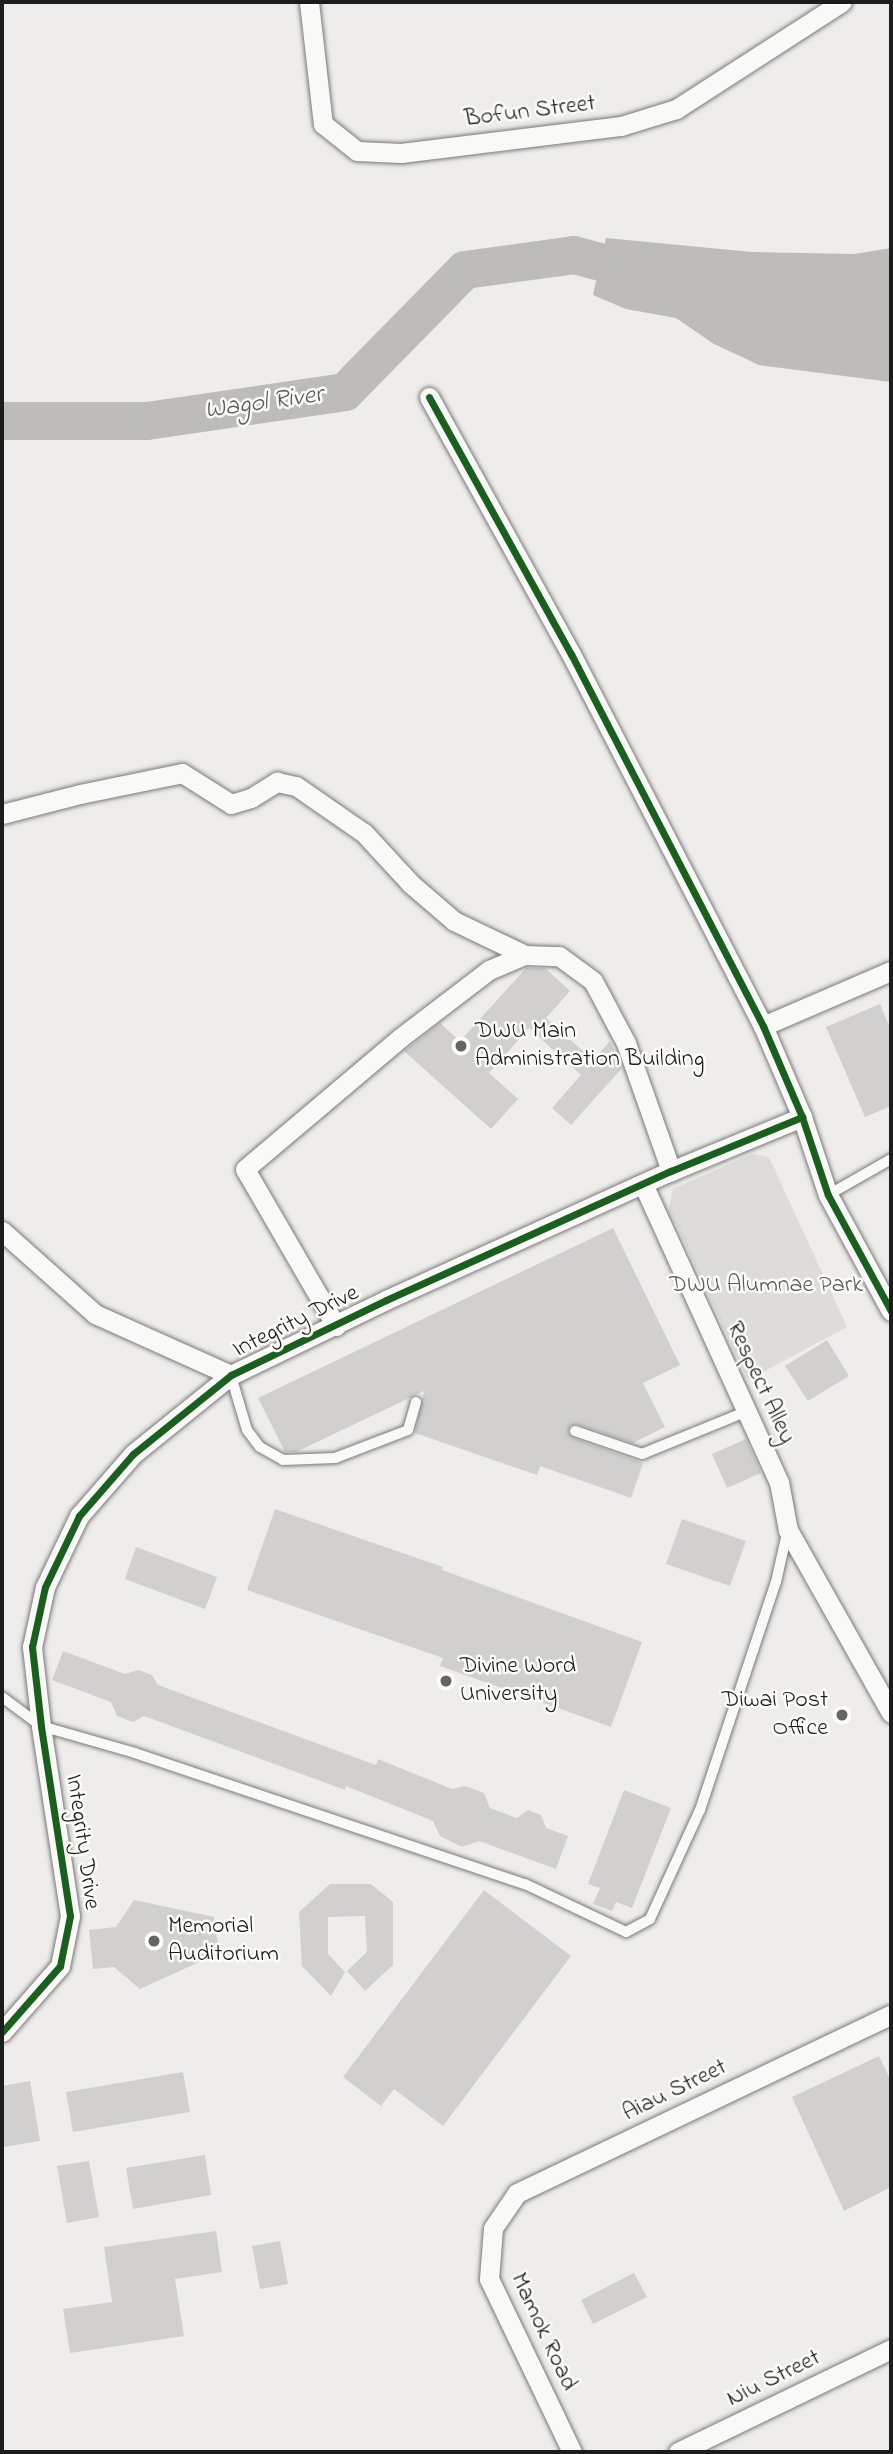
<!DOCTYPE html>
<style>
body{margin:0}
#map{position:relative;width:893px;height:2454px;overflow:hidden;background:#efedeb;font-family:"Indie Flower",sans-serif}
div>[style]{position:absolute}
.green>*{inset:0;background:#dedcda}
.water>*{inset:0;background:#bdbcb9}
.river>*{height:38px;margin:-19px;padding:0 19px;transform-origin:19px;border-radius:19px;background:#bdbcb9}
.building>*{inset:0;background:#d1d0cf}
.roads{filter:drop-shadow(0 0 2px #7b7a79) drop-shadow(0 0 2px #7b7a79)}
.lane>*{height:10px;margin:-5px;padding:0 5px;transform-origin:5px;border-radius:5px;background:#f9f9f7}
.street>*{height:19px;margin:-9.5px;padding:0 9.5px;transform-origin:9.5px;border-radius:9.5px;background:#f9f9f7}
.cycleway>*{height:7px;margin:-3.5px;padding:0 3.5px;transform-origin:3.5px;border-radius:3.5px;background:#1b5e20}
.dots>*{width:19px;height:19px;translate:-50% -50%;box-sizing:border-box;border:4px solid #fdfcf7;border-radius:50%}
span{translate:-50% -50%;white-space:nowrap;text-align:center;line-height:1.15;-webkit-text-stroke:5px #fdfcf7;paint-order:stroke}
.street-label{font-size:24px;color:#1c1c1c}
.poi-label{font-size:24px;color:#1c1c1c}
.left{translate:0 -50%;text-align:left}
.right{translate:-100% -50%;text-align:right}
.park-label{font-size:24px;color:#5b5b5a}
.water-label{font-size:26px;color:#5b5b59;font-style:italic}
.frame{position:absolute;inset:0;border:4px solid #1c1c1c;pointer-events:none}
</style>
<div id="map">
<div class="green">
<div style="clip-path:polygon(752px 1154px,769px 1157px,847px 1327px,748px 1380px,669px 1209px,673px 1189px)"></div>
</div>
<div class="water">
<div style="clip-path:polygon(606px 238px,752px 252px,854px 254px,891px 248px,891px 382px,759px 365px,714px 344px,676px 318px,626px 309px,593px 295px)"></div>
</div>
<div class="river">
<div style="left:2px;top:421px;width:145px"></div>
<div style="left:147px;top:421px;width:200px;rotate:-8.3deg"></div>
<div style="left:345px;top:392px;width:171px;rotate:-45.5deg"></div>
<div style="left:465px;top:270px;width:110px;rotate:-7.8deg"></div>
<div style="left:574px;top:255px;width:27px;rotate:15deg"></div>
</div>
<div class="building">
<div style="clip-path:polygon(526px 968px,545px 968px,570px 991px,546px 1018px,593px 1060px,610px 1041px,622px 1068px,571px 1125px,552px 1108px,581px 1075px,529px 1028px,489px 1073px,518px 1099px,491px 1129px,404px 1051px,440px 1023px,460px 1041px)"></div>
<div style="clip-path:polygon(880px 1004px,891px 1030px,891px 1106px,865px 1117px,826px 1027px)"></div>
<div style="clip-path:polygon(613px 1228px,680px 1365px,643px 1383px,665px 1427px,633px 1443px,577px 1424px,570px 1426px,568px 1432px,573px 1438px,643px 1463px,631px 1498px,540px 1466px,537px 1475px,415px 1433px,424px 1391px,296px 1452px,285px 1452px,258px 1398px)"></div>
<div style="clip-path:polygon(827px 1340px,849px 1376px,808px 1401px,785px 1366px)"></div>
<div style="clip-path:polygon(746px 1439px,761px 1473px,727px 1488px,712px 1454px)"></div>
<div style="clip-path:polygon(275px 1509px,443px 1567px,442px 1570px,642px 1642px,611px 1727px,440px 1666px,443px 1658px,247px 1590px)"></div>
<div style="clip-path:polygon(682px 1519px,746px 1541px,730px 1586px,666px 1564px)"></div>
<div style="clip-path:polygon(136px 1547px,217px 1577px,205px 1609px,125px 1579px)"></div>
<div style="clip-path:polygon(63px 1651px,125px 1674px,138px 1670px,152px 1675px,158px 1685px,376px 1765px,378px 1759px,452px 1789px,465px 1786px,484px 1793px,490px 1808px,517px 1818px,528px 1810px,541px 1815px,546px 1828px,568px 1836px,556px 1869px,479px 1841px,462px 1847px,440px 1836px,433px 1821px,346px 1786px,345px 1790px,144px 1716px,133px 1722px,117px 1716px,111px 1702px,52px 1680px)"></div>
<div style="clip-path:polygon(624px 1790px,671px 1808px,632px 1908px,616px 1902px,612px 1911px,593px 1904px,600px 1888px,588px 1884px)"></div>
<div style="clip-path:polygon(330px 1884px,371px 1884px,393px 1902px,393px 1965px,365px 1991px,347px 1971px,367px 1952px,365px 1916px,328px 1917px,328px 1954px,345px 1972px,331px 1996px,302px 1966px,299px 1912px)"></div>
<div style="clip-path:polygon(484px 1890px,571px 1956px,443px 2126px,394px 2089px,381px 2106px,343px 2077px)"></div>
<div style="clip-path:polygon(134px 1900px,214px 1917px,219px 1953px,140px 1989px,114px 1967px,93px 1969px,89px 1930px,116px 1927px)"></div>
<div style="clip-path:polygon(879px 2056px,891px 2081px,891px 2187px,844px 2211px,792px 2097px)"></div>
<div style="clip-path:polygon(183px 2072px,190px 2112px,73px 2132px,66px 2092px)"></div>
<div style="clip-path:polygon(30px 2081px,40px 2141px,4px 2147px,2px 2086px)"></div>
<div style="clip-path:polygon(205px 2155px,211px 2195px,133px 2209px,126px 2168px)"></div>
<div style="clip-path:polygon(89px 2161px,99px 2217px,67px 2223px,57px 2166px)"></div>
<div style="clip-path:polygon(216px 2231px,222px 2272px,175px 2279px,184px 2336px,70px 2353px,63px 2309px,112px 2302px,104px 2247px)"></div>
<div style="clip-path:polygon(280px 2241px,288px 2284px,260px 2289px,252px 2246px)"></div>
<div style="clip-path:polygon(634px 2273px,647px 2297px,593px 2324px,581px 2300px)"></div>
</div>
<div class="roads">
<div class="lane">
<div style="left:828px;top:1195px;width:73px;rotate:-29.7deg"></div>
<div style="left:231px;top:1376px;width:56px;rotate:73.5deg"></div>
<div style="left:247px;top:1430px;width:21px;rotate:53deg"></div>
<div style="left:260px;top:1447px;width:26px;rotate:29deg"></div>
<div style="left:283px;top:1460px;width:52px;rotate:-2.2deg"></div>
<div style="left:335px;top:1458px;width:78px;rotate:-21deg"></div>
<div style="left:408px;top:1430px;width:29px;rotate:-74deg"></div>
<div style="left:575px;top:1431px;width:71px;rotate:18.9deg"></div>
<div style="left:642px;top:1454px;width:111px;rotate:-22.2deg"></div>
<div style="left:2px;top:1697px;width:49px;rotate:36.6deg"></div>
<div style="left:41px;top:1726px;width:98px;rotate:16deg"></div>
<div style="left:135px;top:1753px;width:411px;rotate:18.6deg"></div>
<div style="left:525px;top:1884px;width:112px;rotate:25.4deg"></div>
<div style="left:626px;top:1932px;width:27px;rotate:-28deg"></div>
<div style="left:650px;top:1919px;width:120px;rotate:-65.4deg"></div>
<div style="left:700px;top:1810px;width:240px;rotate:-71.6deg"></div>
<div style="left:776px;top:1582px;width:50px;rotate:-77.3deg"></div>
</div>
<div class="street">
<div style="left:309px;top:2px;width:123px;rotate:83.5deg"></div>
<div style="left:323px;top:124px;width:43px;rotate:38.5deg"></div>
<div style="left:357px;top:151px;width:44px;rotate:2.6deg"></div>
<div style="left:401px;top:153px;width:222px;rotate:-7deg"></div>
<div style="left:621px;top:126px;width:58px;rotate:-17.2deg"></div>
<div style="left:676px;top:109px;width:197px;rotate:-32.8deg"></div>
<div style="left:429px;top:397px;width:294px;rotate:61.1deg"></div>
<div style="left:571px;top:654px;width:419px;rotate:62.7deg"></div>
<div style="left:763px;top:1026px;width:99px;rotate:66.8deg"></div>
<div style="left:802px;top:1117px;width:82px;rotate:71.6deg"></div>
<div style="left:828px;top:1195px;width:132px;rotate:61.5deg"></div>
<div style="left:2px;top:814px;width:81px;rotate:-14.4deg"></div>
<div style="left:80px;top:794px;width:104px;rotate:-11.6deg"></div>
<div style="left:182px;top:773px;width:58px;rotate:32.3deg"></div>
<div style="left:231px;top:804px;width:21px;rotate:-17deg"></div>
<div style="left:251px;top:798px;width:31px;rotate:-32deg"></div>
<div style="left:277px;top:782px;width:19px;rotate:12deg"></div>
<div style="left:296px;top:786px;width:83px;rotate:34.7deg"></div>
<div style="left:364px;top:833px;width:69px;rotate:47.3deg"></div>
<div style="left:411px;top:884px;width:57px;rotate:40.7deg"></div>
<div style="left:454px;top:921px;width:79px;rotate:25.6deg"></div>
<div style="left:763px;top:1026px;width:139px;rotate:-23.3deg"></div>
<div style="left:643px;top:1184px;width:328px;rotate:65.5deg"></div>
<div style="left:779px;top:1482px;width:49px;rotate:79.4deg"></div>
<div style="left:788px;top:1530px;width:210px;rotate:60.6deg"></div>
<div style="left:2px;top:1231px;width:125px;rotate:41.7deg"></div>
<div style="left:95px;top:1314px;width:149px;rotate:24.2deg"></div>
<div style="left:336px;top:1326px;width:181px;rotate:-120.1deg"></div>
<div style="left:245px;top:1169px;width:203px;rotate:-40.2deg"></div>
<div style="left:400px;top:1038px;width:112px;rotate:-37.4deg"></div>
<div style="left:489px;top:970px;width:39px;rotate:-23deg"></div>
<div style="left:525px;top:955px;width:34px;rotate:2deg"></div>
<div style="left:559px;top:956px;width:42px;rotate:36.3deg"></div>
<div style="left:593px;top:981px;width:70px;rotate:62deg"></div>
<div style="left:626px;top:1043px;width:136px;rotate:70.6deg"></div>
<div style="left:2px;top:2032px;width:88px;rotate:-48.7deg"></div>
<div style="left:60px;top:1966px;width:51px;rotate:-78.7deg"></div>
<div style="left:70px;top:1916px;width:192px;rotate:-98.7deg"></div>
<div style="left:41px;top:1726px;width:80px;rotate:-96.5deg"></div>
<div style="left:32px;top:1647px;width:61px;rotate:-77.8deg"></div>
<div style="left:45px;top:1587px;width:79px;rotate:-64.4deg"></div>
<div style="left:79px;top:1516px;width:82px;rotate:-48.9deg"></div>
<div style="left:133px;top:1454px;width:126px;rotate:-38.9deg"></div>
<div style="left:231px;top:1375px;width:172px;rotate:-25.8deg"></div>
<div style="left:386px;top:1300px;width:313px;rotate:-24.4deg"></div>
<div style="left:671px;top:1171px;width:142px;rotate:-22.4deg"></div>
<div style="left:572px;top:2452px;width:192px;rotate:-115.6deg"></div>
<div style="left:489px;top:2279px;width:51px;rotate:-85.5deg"></div>
<div style="left:493px;top:2228px;width:42px;rotate:-55.6deg"></div>
<div style="left:517px;top:2193px;width:414px;rotate:-25.5deg"></div>
<div style="left:678px;top:2452px;width:237px;rotate:-25.8deg"></div>
</div>
</div>
<div class="cycleway">
<div style="left:429px;top:397px;width:294px;rotate:61.1deg"></div>
<div style="left:571px;top:654px;width:419px;rotate:62.7deg"></div>
<div style="left:763px;top:1026px;width:99px;rotate:66.8deg"></div>
<div style="left:802px;top:1117px;width:82px;rotate:71.6deg"></div>
<div style="left:828px;top:1195px;width:132px;rotate:61.5deg"></div>
<div style="left:2px;top:2032px;width:88px;rotate:-48.7deg"></div>
<div style="left:60px;top:1966px;width:51px;rotate:-78.7deg"></div>
<div style="left:70px;top:1916px;width:192px;rotate:-98.7deg"></div>
<div style="left:41px;top:1726px;width:80px;rotate:-96.5deg"></div>
<div style="left:32px;top:1647px;width:61px;rotate:-77.8deg"></div>
<div style="left:45px;top:1587px;width:79px;rotate:-64.4deg"></div>
<div style="left:79px;top:1516px;width:82px;rotate:-48.9deg"></div>
<div style="left:133px;top:1454px;width:126px;rotate:-38.9deg"></div>
<div style="left:231px;top:1375px;width:172px;rotate:-25.8deg"></div>
<div style="left:386px;top:1300px;width:313px;rotate:-24.4deg"></div>
<div style="left:671px;top:1171px;width:142px;rotate:-22.4deg"></div>
</div>
<div class="dots">
<div style="left:461px;top:1046px;background:#666564"></div>
<div style="left:446px;top:1681px;background:#666564"></div>
<div style="left:842px;top:1715px;background:#666564"></div>
<div style="left:154px;top:1941px;background:#666564"></div>
</div>
<div class="street-label">
<span style="left:530px;top:112px;rotate:-7deg">Bofun Street</span>
<span style="left:296px;top:1322px;rotate:-26deg">Integrity Drive</span>
<span style="left:760px;top:1383px;rotate:65deg">Respect Alley</span>
<span style="left:82px;top:1842px;rotate:82deg">Integrity Drive</span>
<span style="left:675px;top:2091px;rotate:-26deg">Aiau Street</span>
<span style="left:543px;top:2332px;rotate:65deg">Mamok Road</span>
<span style="left:774px;top:2379px;rotate:-26deg">Niu Street</span>
</div>
<div class="poi-label">
<span class="left" style="left:475px;top:1046px">DWU Main<br>Administration Building</span>
<span class="left" style="left:460px;top:1681px">Divine Word<br>University</span>
<span class="right" style="left:828px;top:1715px">Diwai Post<br>Office</span>
<span class="left" style="left:168px;top:1941px">Memorial<br>Auditorium</span>
</div>
<div class="park-label">
<span style="left:766px;top:1286px">DWU Alumnae Park</span>
</div>
<div class="water-label">
<span style="left:264px;top:404px;rotate:-8deg">Wagol River</span>
</div>
<div class="frame"></div>
</div>
